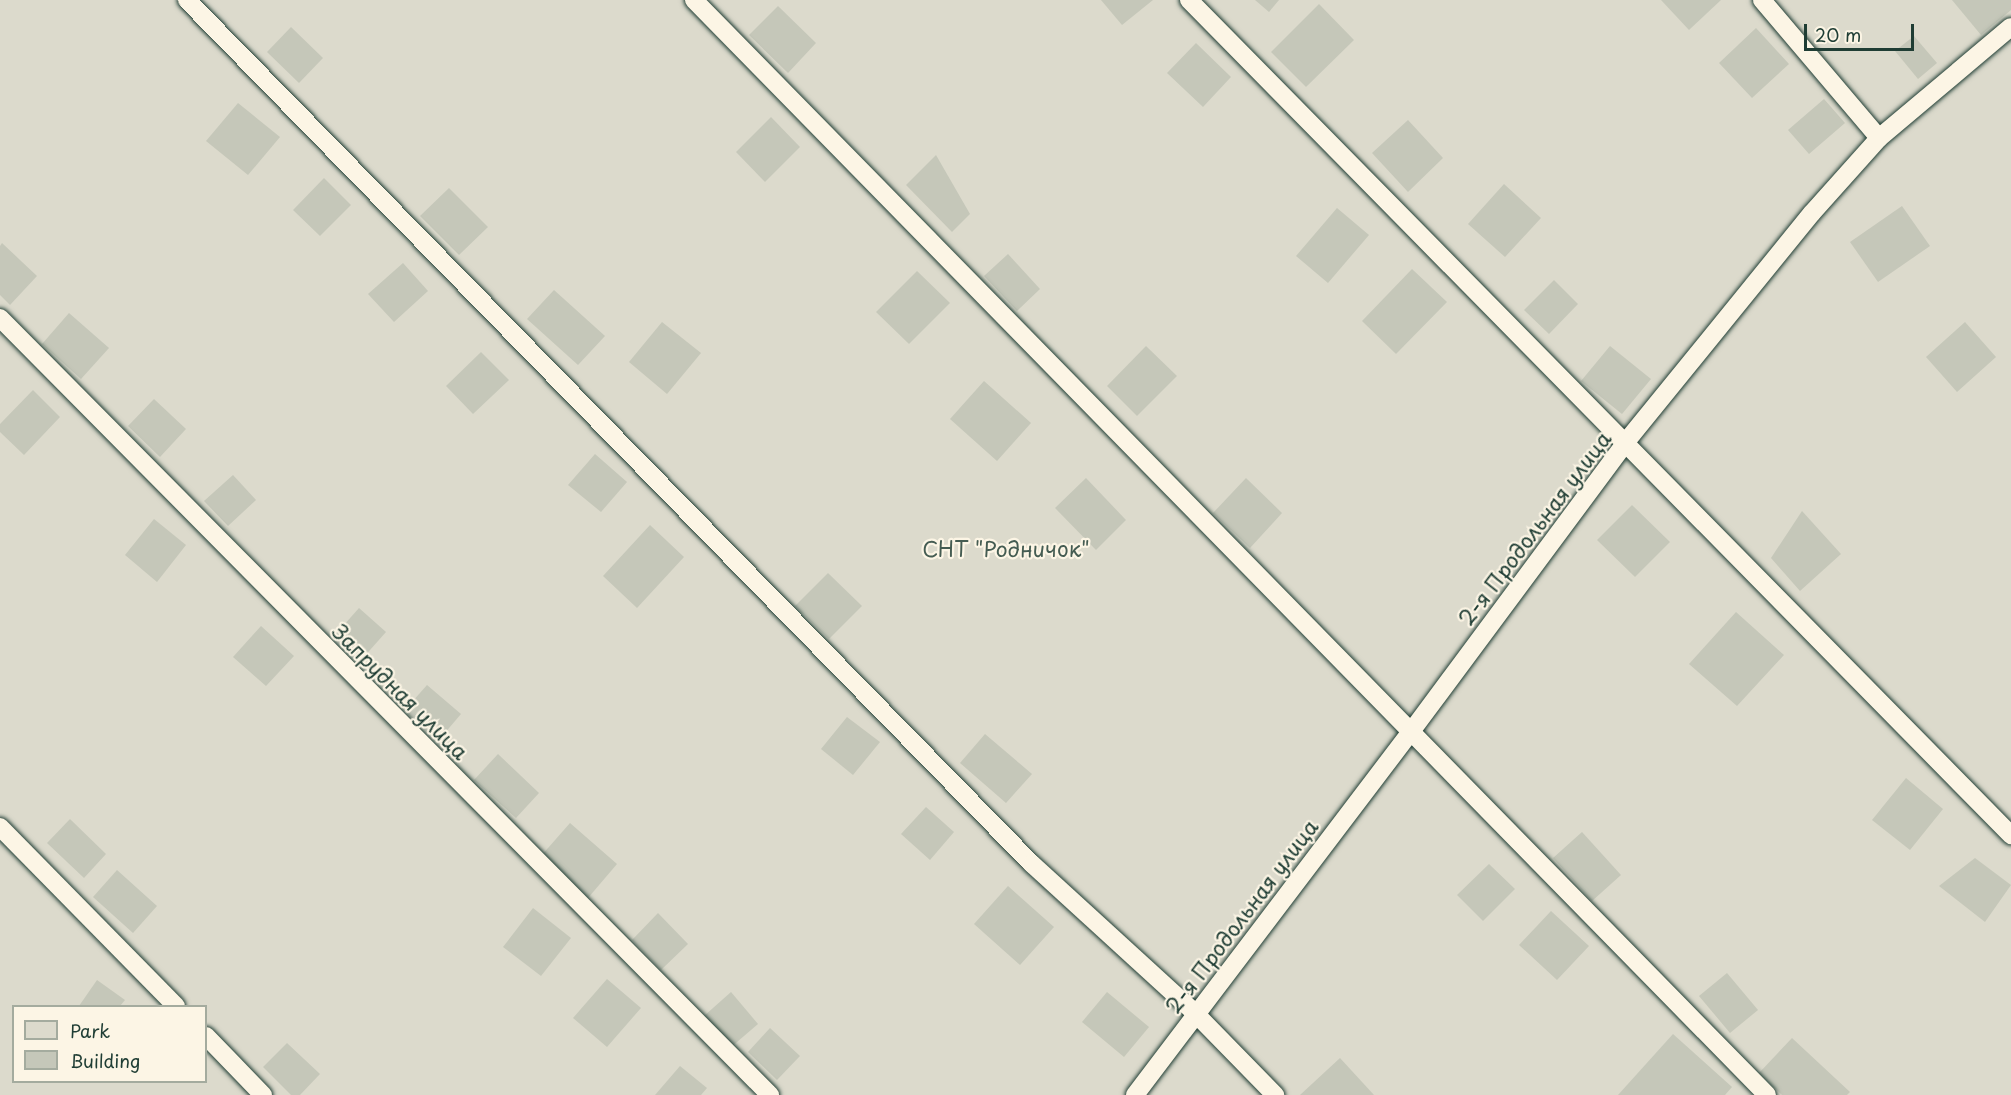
<!DOCTYPE html>
<meta charset="utf-8">
<style>
body{margin:0}
#map{position:relative;width:2011px;height:1095px;overflow:hidden;background:#fcf5e5;font-family:"Playpen Sans",sans-serif}
div>[style]{position:absolute}
.green>*{inset:0;background:#dcdacc}
.building>*{inset:0;background:#c5c7b9}
.roads{filter:drop-shadow(0 0 2px #1f3d34) drop-shadow(0 0 2px #1f3d34)}
.service>*{height:18px;margin:-9px;padding:0 9px;transform-origin:9px;border-radius:9px;background:#fcf5e5}
span{translate:-50% -50%;white-space:nowrap;text-align:center;line-height:1.15;-webkit-text-stroke:4.5px #fcf5e5;paint-order:stroke}
.street-label{font-size:21px;color:#1f3d34}
.park-label{font-size:21px;color:#455c52}
.legend{position:absolute;left:12px;top:1005px;width:195px;height:78px;box-sizing:border-box;background:#fcf5e5;border:2px solid #a4ab9e;margin:0;padding:8px 10px;list-style:none;font-size:18px;color:#1f3d34}
.legend li{display:flex;align-items:center;gap:12px;height:30px}
.legend b{width:30px;border:2px solid #a4ab9e}
.scale{position:absolute;left:1804px;top:24px;width:110px;height:27px;box-sizing:border-box;border:3px solid #1f3d34;border-top:0;padding-left:8px;font-size:18px;line-height:21px;white-space:nowrap;color:#1f3d34;-webkit-text-stroke:4px #fcf5e5;paint-order:stroke}
</style>
<div id="map">
<div class="green">
<div style="clip-path:polygon(evenodd,0 0,2011px 0,2011px 1095px,0 1095px,0 0,14px 1006px,206px 1006px,206px 1082px,14px 1082px,14px 1006px)"></div>
</div>
<div class="building">
<div style="clip-path:polygon(1101px 0,1153px 0,1122px 25px)"></div>
<div style="clip-path:polygon(1255px 0,1279px 0,1269px 12px)"></div>
<div style="clip-path:polygon(1661px 0,1721px 0,1689px 30px)"></div>
<div style="clip-path:polygon(1952px 0,2011px 0,2011px 10px,1981px 35px)"></div>
<div style="clip-path:polygon(1319px 4px,1354px 40px,1306px 87px,1271px 52px)"></div>
<div style="clip-path:polygon(778px 6px,816px 43px,788px 73px,749px 35px)"></div>
<div style="clip-path:polygon(291px 27px,323px 58px,299px 83px,267px 52px)"></div>
<div style="clip-path:polygon(1756px 28px,1789px 64px,1752px 98px,1719px 63px)"></div>
<div style="clip-path:polygon(1914px 36px,1937px 63px,1918px 79px,1895px 51px)"></div>
<div style="clip-path:polygon(1196px 43px,1231px 77px,1203px 107px,1167px 73px)"></div>
<div style="clip-path:polygon(1824px 99px,1845px 123px,1809px 154px,1788px 130px)"></div>
<div style="clip-path:polygon(238px 103px,280px 137px,248px 175px,206px 141px)"></div>
<div style="clip-path:polygon(771px 117px,800px 147px,765px 182px,736px 152px)"></div>
<div style="clip-path:polygon(1408px 120px,1443px 158px,1408px 192px,1372px 153px)"></div>
<div style="clip-path:polygon(936px 155px,970px 214px,952px 232px,906px 185px)"></div>
<div style="clip-path:polygon(324px 178px,351px 205px,320px 236px,293px 210px)"></div>
<div style="clip-path:polygon(1504px 184px,1541px 218px,1505px 257px,1468px 224px)"></div>
<div style="clip-path:polygon(449px 188px,488px 227px,459px 255px,420px 216px)"></div>
<div style="clip-path:polygon(1902px 206px,1930px 246px,1878px 282px,1850px 242px)"></div>
<div style="clip-path:polygon(1337px 208px,1369px 235px,1328px 283px,1296px 256px)"></div>
<div style="clip-path:polygon(2px 243px,37px 276px,10px 305px,0 295px,0 246px)"></div>
<div style="clip-path:polygon(1008px 254px,1040px 289px,1017px 311px,984px 276px)"></div>
<div style="clip-path:polygon(403px 263px,428px 291px,394px 322px,368px 294px)"></div>
<div style="clip-path:polygon(1412px 269px,1447px 302px,1396px 354px,1362px 321px)"></div>
<div style="clip-path:polygon(917px 271px,950px 303px,909px 344px,876px 312px)"></div>
<div style="clip-path:polygon(1554px 280px,1578px 304px,1549px 334px,1524px 310px)"></div>
<div style="clip-path:polygon(554px 290px,605px 336px,578px 365px,527px 319px)"></div>
<div style="clip-path:polygon(69px 313px,109px 348px,81px 379px,42px 344px)"></div>
<div style="clip-path:polygon(662px 322px,701px 353px,667px 394px,629px 362px)"></div>
<div style="clip-path:polygon(1965px 322px,1996px 357px,1957px 392px,1926px 357px)"></div>
<div style="clip-path:polygon(1146px 346px,1177px 376px,1137px 416px,1107px 386px)"></div>
<div style="clip-path:polygon(1610px 346px,1651px 379px,1622px 414px,1581px 381px)"></div>
<div style="clip-path:polygon(481px 352px,509px 380px,473px 414px,446px 386px)"></div>
<div style="clip-path:polygon(984px 381px,1031px 423px,997px 461px,950px 419px)"></div>
<div style="clip-path:polygon(33px 390px,60px 417px,24px 455px,0 432px,0 424px)"></div>
<div style="clip-path:polygon(154px 399px,186px 429px,160px 457px,128px 426px)"></div>
<div style="clip-path:polygon(595px 454px,627px 482px,601px 512px,568px 485px)"></div>
<div style="clip-path:polygon(233px 475px,256px 500px,228px 526px,204px 501px)"></div>
<div style="clip-path:polygon(1086px 478px,1126px 520px,1096px 550px,1055px 508px)"></div>
<div style="clip-path:polygon(1246px 478px,1282px 513px,1250px 548px,1213px 513px)"></div>
<div style="clip-path:polygon(1632px 505px,1670px 542px,1635px 577px,1597px 540px)"></div>
<div style="clip-path:polygon(1802px 511px,1841px 554px,1800px 591px,1771px 558px)"></div>
<div style="clip-path:polygon(154px 519px,186px 545px,157px 582px,125px 555px)"></div>
<div style="clip-path:polygon(650px 525px,684px 557px,637px 608px,603px 576px)"></div>
<div style="clip-path:polygon(828px 573px,862px 606px,829px 639px,795px 606px)"></div>
<div style="clip-path:polygon(359px 608px,386px 632px,362px 659px,335px 635px)"></div>
<div style="clip-path:polygon(1736px 612px,1784px 655px,1737px 706px,1689px 664px)"></div>
<div style="clip-path:polygon(261px 626px,294px 656px,266px 686px,233px 657px)"></div>
<div style="clip-path:polygon(427px 685px,461px 714px,438px 741px,404px 711px)"></div>
<div style="clip-path:polygon(847px 717px,880px 742px,853px 775px,821px 749px)"></div>
<div style="clip-path:polygon(985px 734px,1032px 774px,1006px 803px,960px 763px)"></div>
<div style="clip-path:polygon(498px 754px,539px 793px,516px 818px,474px 780px)"></div>
<div style="clip-path:polygon(1906px 778px,1943px 809px,1910px 850px,1872px 820px)"></div>
<div style="clip-path:polygon(926px 807px,954px 832px,930px 860px,901px 834px)"></div>
<div style="clip-path:polygon(70px 819px,106px 854px,84px 878px,47px 843px)"></div>
<div style="clip-path:polygon(570px 823px,617px 864px,588px 898px,541px 856px)"></div>
<div style="clip-path:polygon(1582px 832px,1621px 875px,1592px 901px,1553px 858px)"></div>
<div style="clip-path:polygon(1975px 858px,2011px 885px,1985px 922px,1939px 886px)"></div>
<div style="clip-path:polygon(1489px 864px,1515px 889px,1483px 921px,1457px 895px)"></div>
<div style="clip-path:polygon(117px 870px,157px 906px,133px 933px,93px 897px)"></div>
<div style="clip-path:polygon(1008px 886px,1054px 927px,1020px 965px,974px 924px)"></div>
<div style="clip-path:polygon(533px 908px,571px 938px,541px 976px,503px 947px)"></div>
<div style="clip-path:polygon(1551px 911px,1589px 946px,1557px 980px,1519px 945px)"></div>
<div style="clip-path:polygon(658px 913px,688px 944px,661px 970px,632px 940px)"></div>
<div style="clip-path:polygon(1727px 973px,1758px 1010px,1730px 1033px,1699px 996px)"></div>
<div style="clip-path:polygon(607px 979px,641px 1008px,607px 1047px,573px 1018px)"></div>
<div style="clip-path:polygon(97px 980px,125px 1000px,120px 1006px,79px 1006px)"></div>
<div style="clip-path:polygon(731px 992px,758px 1024px,730px 1048px,704px 1016px)"></div>
<div style="clip-path:polygon(1107px 992px,1149px 1027px,1124px 1057px,1082px 1022px)"></div>
<div style="clip-path:polygon(770px 1028px,800px 1056px,777px 1080px,748px 1052px)"></div>
<div style="clip-path:polygon(1673px 1034px,1732px 1087px,1725px 1095px,1618px 1095px)"></div>
<div style="clip-path:polygon(1792px 1038px,1850px 1092px,1847px 1095px,1782px 1095px,1759px 1073px)"></div>
<div style="clip-path:polygon(287px 1043px,320px 1074px,300px 1095px,291px 1095px,263px 1067px)"></div>
<div style="clip-path:polygon(1340px 1058px,1374px 1095px,1300px 1095px)"></div>
<div style="clip-path:polygon(680px 1066px,707px 1088px,701px 1095px,655px 1095px)"></div>
</div>
<div class="roads">
<div class="service">
<div style="left:187px;top:0;width:1209px;rotate:45.64deg"></div>
<div style="left:1032px;top:864px;width:221px;rotate:42.4deg"></div>
<div style="left:1195px;top:1013px;width:115px;rotate:45.7deg"></div>
<div style="left:694px;top:0;width:1533px;rotate:45.58deg"></div>
<div style="left:1189px;top:0;width:1172px;rotate:45.45deg"></div>
<div style="left:1762px;top:0;width:181px;rotate:49.7deg"></div>
<div style="left:0;top:318px;width:1094px;rotate:45.26deg"></div>
<div style="left:0;top:827px;width:251px;rotate:45.5deg"></div>
<div style="left:206px;top:1036px;width:82px;rotate:46deg"></div>
<div style="left:1135px;top:1095px;width:455px;rotate:-52.8deg"></div>
<div style="left:1410px;top:733px;width:361px;rotate:-53.4deg"></div>
<div style="left:1625px;top:443px;width:296px;rotate:-50.9deg"></div>
<div style="left:1812px;top:213px;width:101px;rotate:-48.2deg"></div>
<div style="left:1879px;top:138px;width:172px;rotate:-40.1deg"></div>
</div>
</div>
<div class="street-label">
<span style="left:1534px;top:528px;rotate:-53deg">2-я Продольная улица</span>
<span style="left:401px;top:691px;rotate:45deg">Запрудная улица</span>
<span style="left:1241px;top:916px;rotate:-53deg">2-я Продольная улица</span>
</div>
<div class="park-label">
<span style="left:1006px;top:548px">СНТ "Родничок"</span>
</div>
<ul class="legend">
<li><b style="height:16px;background:#dcdacc"></b>Park</li>
<li><b style="height:16px;background:#c5c7b9"></b>Building</li>
</ul>
<div class="scale">20 m</div>
</div>
